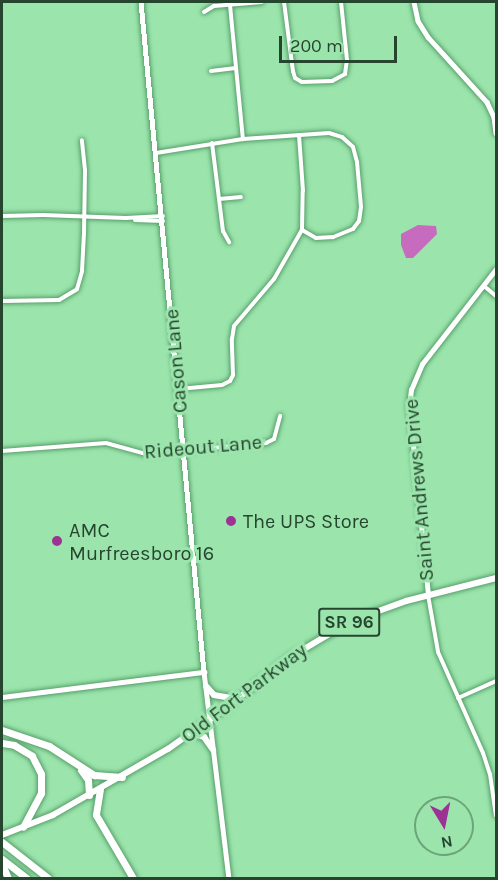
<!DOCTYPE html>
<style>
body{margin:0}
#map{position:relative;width:498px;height:880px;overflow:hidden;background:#9be5ad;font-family:Karla,sans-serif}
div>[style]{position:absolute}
.water>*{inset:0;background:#c76bbe}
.roads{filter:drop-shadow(0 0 2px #579f6a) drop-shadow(0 0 2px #579f6a)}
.minor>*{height:4px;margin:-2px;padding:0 2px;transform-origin:2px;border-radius:2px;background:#fff}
.tertiary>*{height:4.5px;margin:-2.25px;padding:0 2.25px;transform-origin:2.25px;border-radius:2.25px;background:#fff}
.primary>*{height:6px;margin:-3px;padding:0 3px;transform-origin:3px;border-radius:3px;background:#fff}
.motorway>*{height:7px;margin:-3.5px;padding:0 3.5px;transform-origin:3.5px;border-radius:3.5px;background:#fff}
.dots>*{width:16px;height:16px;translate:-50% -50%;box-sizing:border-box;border:3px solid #9be5ad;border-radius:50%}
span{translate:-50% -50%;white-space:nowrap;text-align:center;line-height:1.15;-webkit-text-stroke:6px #9be5ad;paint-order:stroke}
.shield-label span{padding:2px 4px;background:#9be5ad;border:2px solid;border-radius:4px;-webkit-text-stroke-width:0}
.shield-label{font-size:18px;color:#26452e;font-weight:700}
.street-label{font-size:20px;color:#26452e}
.poi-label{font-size:20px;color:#26452e}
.left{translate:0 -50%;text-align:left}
.frame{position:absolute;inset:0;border:3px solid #26452e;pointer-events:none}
.north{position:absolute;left:414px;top:796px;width:60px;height:60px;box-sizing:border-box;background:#9be5ad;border:2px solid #6ca57a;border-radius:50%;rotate:170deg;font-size:16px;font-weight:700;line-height:24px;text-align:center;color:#26452e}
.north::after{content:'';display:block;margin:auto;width:21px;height:27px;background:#9c3294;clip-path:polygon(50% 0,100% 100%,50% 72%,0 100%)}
.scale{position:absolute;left:279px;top:36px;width:118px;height:27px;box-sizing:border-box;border:3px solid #26452e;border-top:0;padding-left:8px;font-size:18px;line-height:21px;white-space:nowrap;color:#26452e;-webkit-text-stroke:4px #9be5ad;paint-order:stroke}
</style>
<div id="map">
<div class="water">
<div style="clip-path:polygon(418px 225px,436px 226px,437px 234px,413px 258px,406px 258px,401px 245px,401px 234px)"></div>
</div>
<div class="roads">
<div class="minor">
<div style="left:284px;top:2px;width:70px;rotate:82.6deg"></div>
<div style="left:293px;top:71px;width:7px;rotate:74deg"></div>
<div style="left:295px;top:78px;width:8px;rotate:30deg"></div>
<div style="left:302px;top:82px;width:30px;rotate:-2deg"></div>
<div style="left:332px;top:81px;width:15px;rotate:-28deg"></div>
<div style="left:345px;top:74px;width:14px;rotate:-82deg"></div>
<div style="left:347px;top:60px;width:58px;rotate:-95.9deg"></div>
<div style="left:230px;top:5px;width:135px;rotate:84.5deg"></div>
<div style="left:204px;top:12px;width:12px;rotate:-31deg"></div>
<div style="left:214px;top:6px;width:48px;rotate:-4.8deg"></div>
<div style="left:211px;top:71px;width:25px;rotate:-7deg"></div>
<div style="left:212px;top:143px;width:89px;rotate:82.9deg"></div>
<div style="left:223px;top:231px;width:13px;rotate:61deg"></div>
<div style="left:156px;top:153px;width:88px;rotate:-9.1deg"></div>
<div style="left:243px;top:139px;width:86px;rotate:-4deg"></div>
<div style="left:329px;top:133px;width:14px;rotate:17deg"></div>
<div style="left:342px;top:137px;width:15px;rotate:42deg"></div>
<div style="left:353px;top:147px;width:16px;rotate:75deg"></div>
<div style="left:357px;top:162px;width:45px;rotate:84.9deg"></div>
<div style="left:361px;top:207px;width:14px;rotate:98deg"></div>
<div style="left:359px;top:221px;width:10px;rotate:127deg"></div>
<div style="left:353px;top:229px;width:22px;rotate:158deg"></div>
<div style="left:333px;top:237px;width:17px;rotate:177deg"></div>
<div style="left:316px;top:238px;width:16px;rotate:-150deg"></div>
<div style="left:219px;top:199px;width:22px;rotate:-5deg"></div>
<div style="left:2px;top:216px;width:41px;rotate:-1.4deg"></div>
<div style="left:43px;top:215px;width:83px;rotate:2.1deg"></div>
<div style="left:126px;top:218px;width:37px;rotate:-3deg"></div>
<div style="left:135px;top:220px;width:28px;rotate:2deg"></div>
<div style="left:484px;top:286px;width:16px;rotate:40deg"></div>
<div style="left:2px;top:301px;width:57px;rotate:-1deg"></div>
<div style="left:59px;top:300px;width:21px;rotate:-31deg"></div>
<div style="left:77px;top:289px;width:19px;rotate:-74deg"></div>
<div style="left:82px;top:271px;width:37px;rotate:-87deg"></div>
<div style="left:84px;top:234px;width:64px;rotate:-89.1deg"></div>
<div style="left:85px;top:170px;width:30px;rotate:-96deg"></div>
<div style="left:179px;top:389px;width:43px;rotate:-5.3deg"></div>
<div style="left:222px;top:385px;width:9px;rotate:-27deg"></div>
<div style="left:230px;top:381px;width:7px;rotate:-63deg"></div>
<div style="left:233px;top:375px;width:36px;rotate:-92deg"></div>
<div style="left:232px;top:339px;width:13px;rotate:-81deg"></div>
<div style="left:234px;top:326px;width:62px;rotate:-49.6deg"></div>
<div style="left:274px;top:279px;width:56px;rotate:-60.3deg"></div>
<div style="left:302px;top:230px;width:39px;rotate:-89deg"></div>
<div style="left:303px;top:191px;width:56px;rotate:-94.1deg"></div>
<div style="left:2px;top:451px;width:104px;rotate:-4.4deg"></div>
<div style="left:106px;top:443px;width:41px;rotate:15.4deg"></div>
<div style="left:146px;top:454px;width:121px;rotate:-5.2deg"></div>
<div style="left:266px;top:443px;width:9px;rotate:-27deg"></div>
<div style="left:274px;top:439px;width:24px;rotate:-75deg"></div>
<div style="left:428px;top:595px;width:58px;rotate:80deg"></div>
<div style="left:438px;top:652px;width:111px;rotate:66deg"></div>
<div style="left:483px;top:753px;width:22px;rotate:72deg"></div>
<div style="left:490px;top:774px;width:42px;rotate:81.9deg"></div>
<div style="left:458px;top:698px;width:42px;rotate:-24.1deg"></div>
</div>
<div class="tertiary">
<div style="left:141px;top:2px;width:673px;rotate:84.63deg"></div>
<div style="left:204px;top:672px;width:208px;rotate:83.1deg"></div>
<div style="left:414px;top:2px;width:19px;rotate:78deg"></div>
<div style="left:418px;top:21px;width:19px;rotate:58deg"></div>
<div style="left:428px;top:37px;width:88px;rotate:47.8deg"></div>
<div style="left:487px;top:102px;width:17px;rotate:65deg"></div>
<div style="left:494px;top:117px;width:16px;rotate:83deg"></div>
<div style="left:428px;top:595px;width:190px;rotate:-95.7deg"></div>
<div style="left:409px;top:406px;width:16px;rotate:-83deg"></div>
<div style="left:411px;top:390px;width:28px;rotate:-67deg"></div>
<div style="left:422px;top:364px;width:120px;rotate:-52.1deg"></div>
<div style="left:2px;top:697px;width:204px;rotate:-7.1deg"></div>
</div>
<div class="primary">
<div style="left:206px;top:686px;width:12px;rotate:48deg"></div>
<div style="left:214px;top:695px;width:23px;rotate:10deg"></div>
<div style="left:191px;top:733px;width:14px;rotate:17deg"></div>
<div style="left:204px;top:737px;width:16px;rotate:55deg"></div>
<div style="left:2px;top:835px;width:55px;rotate:-21.4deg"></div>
<div style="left:53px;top:815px;width:133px;rotate:-29.9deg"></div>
<div style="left:168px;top:749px;width:72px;rotate:-35.4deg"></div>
<div style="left:227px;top:707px;width:79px;rotate:-38.3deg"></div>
<div style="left:289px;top:658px;width:72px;rotate:-30.8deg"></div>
<div style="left:351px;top:621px;width:59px;rotate:-20deg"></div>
<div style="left:406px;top:601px;width:93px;rotate:-14.3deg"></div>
</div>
<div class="motorway">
<div style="left:2px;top:730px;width:50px;rotate:18.8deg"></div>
<div style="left:49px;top:746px;width:54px;rotate:32.8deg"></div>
<div style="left:94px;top:775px;width:28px;rotate:4deg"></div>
<div style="left:2px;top:743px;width:12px;rotate:9deg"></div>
<div style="left:14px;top:745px;width:21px;rotate:31deg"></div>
<div style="left:32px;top:756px;width:20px;rotate:63deg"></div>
<div style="left:41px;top:774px;width:19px;rotate:90deg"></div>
<div style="left:41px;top:793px;width:38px;rotate:118deg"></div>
<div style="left:81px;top:770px;width:12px;rotate:55deg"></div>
<div style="left:88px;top:780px;width:15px;rotate:86deg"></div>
<div style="left:100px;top:789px;width:26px;rotate:99deg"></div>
<div style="left:96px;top:815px;width:73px;rotate:59.6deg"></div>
<div style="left:2px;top:842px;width:58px;rotate:38deg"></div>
<div style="left:2px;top:859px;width:31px;rotate:38deg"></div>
<div style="left:2px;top:864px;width:15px;rotate:67deg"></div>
</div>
</div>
<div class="dots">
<div style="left:231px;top:521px;background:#9c3294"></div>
<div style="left:57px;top:541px;background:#9c3294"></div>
</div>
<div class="shield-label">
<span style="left:349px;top:622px">SR 96</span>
</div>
<div class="street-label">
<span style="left:176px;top:361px;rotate:-95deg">Cason Lane</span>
<span style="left:203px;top:447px;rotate:-5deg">Rideout Lane</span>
<span style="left:419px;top:490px;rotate:-95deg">Saint Andrews Drive</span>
<span style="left:244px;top:693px;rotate:-37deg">Old Fort Parkway</span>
</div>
<div class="poi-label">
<span class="left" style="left:243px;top:521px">The UPS Store</span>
<span class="left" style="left:69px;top:542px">AMC<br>Murfreesboro 16</span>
</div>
<div class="frame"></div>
<div class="north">N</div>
<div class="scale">200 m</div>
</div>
